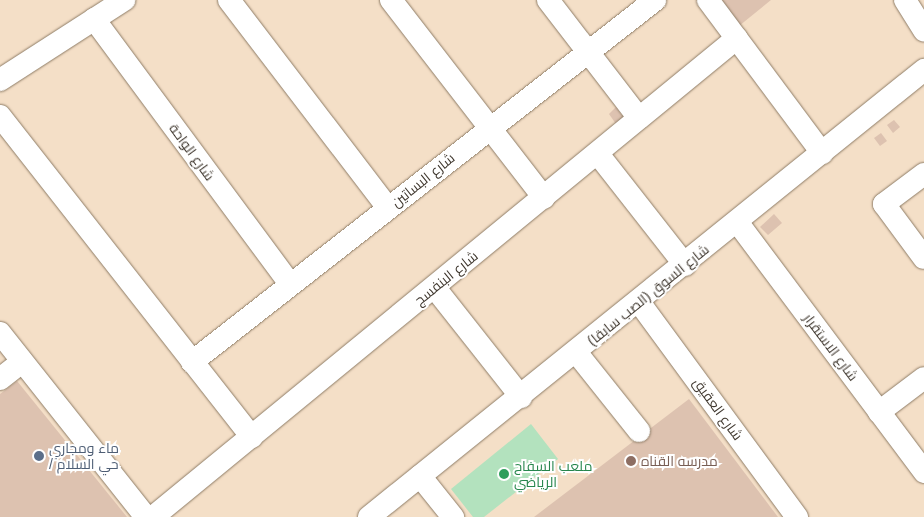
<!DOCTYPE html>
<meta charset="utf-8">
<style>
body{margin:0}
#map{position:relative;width:924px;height:517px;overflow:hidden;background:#f4dfc7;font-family:Helvetica,Cairo,sans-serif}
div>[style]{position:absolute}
.green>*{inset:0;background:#b3e2be}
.building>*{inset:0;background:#ddc2b0}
.roads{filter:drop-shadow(0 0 1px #8e7c66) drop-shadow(0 0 1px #8e7c66)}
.minor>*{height:22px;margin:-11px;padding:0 11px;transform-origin:11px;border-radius:11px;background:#fff}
.dots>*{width:14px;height:14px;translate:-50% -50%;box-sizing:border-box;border:2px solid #fff;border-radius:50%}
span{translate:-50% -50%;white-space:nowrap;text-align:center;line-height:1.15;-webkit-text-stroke:4px #fff;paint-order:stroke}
.street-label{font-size:14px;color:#3f372e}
.service-label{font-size:14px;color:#4e5e75}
.left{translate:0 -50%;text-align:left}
.education-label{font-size:14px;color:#785e54}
.leisure-label{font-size:14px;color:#27864d}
</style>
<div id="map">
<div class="green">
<div style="clip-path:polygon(531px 424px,558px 459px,484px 517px,473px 517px,451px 489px)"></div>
</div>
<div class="building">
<div style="clip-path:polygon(721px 0,771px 0,739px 26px)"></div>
<div style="clip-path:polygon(616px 107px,623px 117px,616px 124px,609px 114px)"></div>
<div style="clip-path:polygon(894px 120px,900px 127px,893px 133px,887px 125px)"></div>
<div style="clip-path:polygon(881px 133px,887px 141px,880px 146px,874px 138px)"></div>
<div style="clip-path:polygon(774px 214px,782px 223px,768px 235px,760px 227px)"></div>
<div style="clip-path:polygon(17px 381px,127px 517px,0 517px,0 394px)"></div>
<div style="clip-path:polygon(689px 399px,778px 517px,534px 517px)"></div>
</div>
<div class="roads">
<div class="minor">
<div style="left:229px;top:0;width:262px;rotate:52.6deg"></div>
<div style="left:391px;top:0;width:250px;rotate:52.3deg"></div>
<div style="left:548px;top:0;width:149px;rotate:52.4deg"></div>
<div style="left:708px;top:0;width:191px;rotate:53.3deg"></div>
<div style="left:905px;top:0;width:36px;rotate:58deg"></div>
<div style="left:94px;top:19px;width:330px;rotate:53.5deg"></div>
<div style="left:0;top:80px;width:148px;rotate:-32.8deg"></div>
<div style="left:0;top:116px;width:408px;rotate:51.9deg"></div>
<div style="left:598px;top:154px;width:141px;rotate:51.9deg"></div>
<div style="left:924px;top:174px;width:50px;rotate:143.1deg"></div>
<div style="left:884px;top:204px;width:67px;rotate:53.5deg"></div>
<div style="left:738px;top:223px;width:311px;rotate:53.2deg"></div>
<div style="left:435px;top:288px;width:139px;rotate:51.7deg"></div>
<div style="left:639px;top:302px;width:267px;rotate:53.7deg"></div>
<div style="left:0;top:333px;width:235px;rotate:51.6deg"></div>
<div style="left:576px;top:352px;width:101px;rotate:51.4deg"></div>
<div style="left:192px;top:362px;width:588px;rotate:-38.02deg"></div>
<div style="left:0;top:379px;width:28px;rotate:-38deg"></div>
<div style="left:879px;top:412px;width:56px;rotate:-37.1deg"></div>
<div style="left:420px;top:476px;width:53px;rotate:51.2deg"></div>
<div style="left:153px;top:517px;width:755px;rotate:-39.36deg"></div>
<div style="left:369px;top:517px;width:713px;rotate:-38.85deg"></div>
</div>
</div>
<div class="dots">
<div style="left:39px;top:456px;background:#5c6f8a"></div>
<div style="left:631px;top:461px;background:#8d6e63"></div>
<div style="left:504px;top:474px;background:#2e9e5b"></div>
</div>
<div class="street-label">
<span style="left:192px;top:152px;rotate:54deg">شارع الواحة</span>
<span style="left:423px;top:180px;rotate:-39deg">شارع البساتين</span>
<span style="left:446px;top:278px;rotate:-39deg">شارع البنفسج</span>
<span style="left:648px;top:295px;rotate:-39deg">شارع السوق (الصب سابقا)</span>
<span style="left:831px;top:347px;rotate:53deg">شارع الاستقرار</span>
<span style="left:718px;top:409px;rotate:54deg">شارع العقيق</span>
</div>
<div class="service-label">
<span class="left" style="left:49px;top:456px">ماء ومجاري<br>/ حي السلام</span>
</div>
<div class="education-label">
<span class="left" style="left:641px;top:461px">مدرسه القناه</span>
</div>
<div class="leisure-label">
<span class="left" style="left:514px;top:474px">ملعب السفاح<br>الرياضي</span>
</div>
</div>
